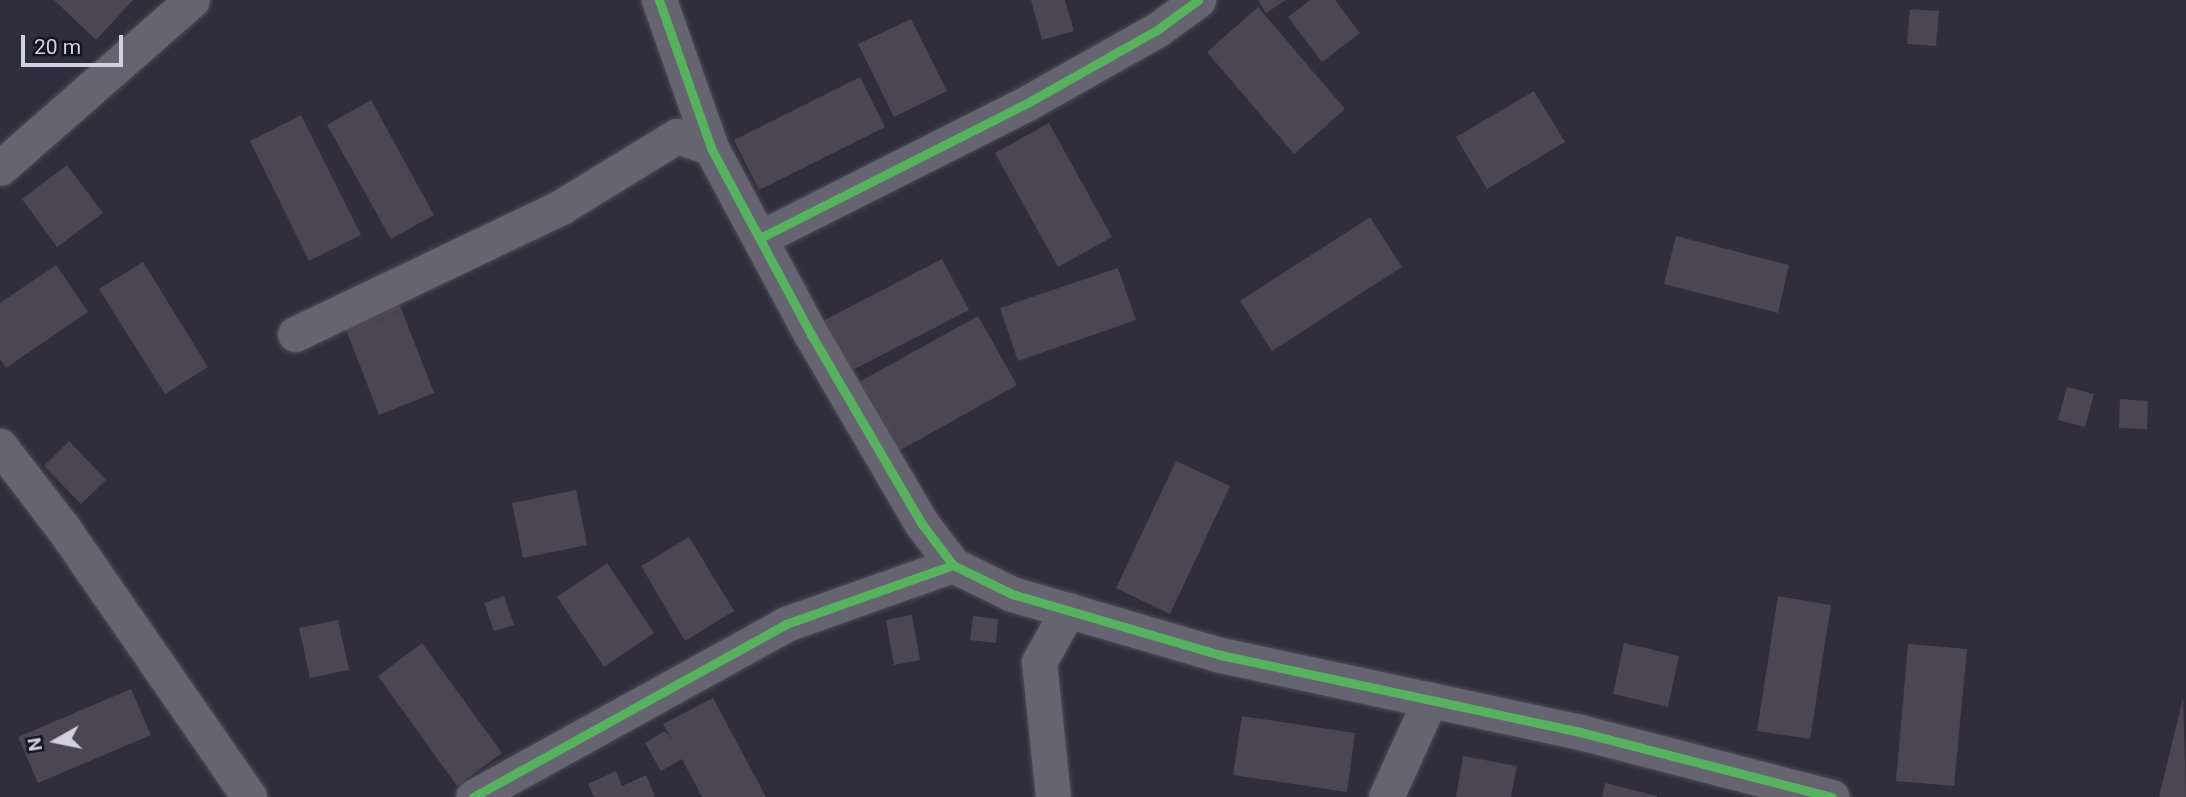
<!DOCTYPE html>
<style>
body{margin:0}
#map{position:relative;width:2186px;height:797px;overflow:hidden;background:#302e3c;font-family:Roboto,sans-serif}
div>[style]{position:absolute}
.building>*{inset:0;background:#4b4652}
.roads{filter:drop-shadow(0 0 2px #4d4c58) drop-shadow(0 0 2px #4d4c58)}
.street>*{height:35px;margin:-17.5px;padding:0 17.5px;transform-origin:17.5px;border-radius:17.5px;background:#666470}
.cycleway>*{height:9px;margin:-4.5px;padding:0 4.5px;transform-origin:4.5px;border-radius:4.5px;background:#56b35d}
span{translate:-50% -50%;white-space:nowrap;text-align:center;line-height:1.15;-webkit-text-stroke:7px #14131f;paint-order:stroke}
.north{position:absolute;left:21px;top:706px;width:70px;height:70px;-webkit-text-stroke:5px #14131f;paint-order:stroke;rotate:261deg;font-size:19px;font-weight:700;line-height:28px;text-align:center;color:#d2d1e2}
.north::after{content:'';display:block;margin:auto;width:24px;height:32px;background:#d2d1e2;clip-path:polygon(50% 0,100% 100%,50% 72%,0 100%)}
.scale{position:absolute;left:21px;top:35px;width:102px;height:32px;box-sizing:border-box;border:4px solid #d2d1e2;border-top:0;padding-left:9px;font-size:21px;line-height:24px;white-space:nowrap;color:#d2d1e2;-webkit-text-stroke:5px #14131f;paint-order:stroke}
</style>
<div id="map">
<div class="building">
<div style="clip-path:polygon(54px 0,133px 0,96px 40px)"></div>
<div style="clip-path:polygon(1031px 0,1065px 0,1074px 31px,1042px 40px)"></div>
<div style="clip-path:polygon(1258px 0,1286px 0,1266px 13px)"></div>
<div style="clip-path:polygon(1310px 0,1335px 0,1360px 33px,1322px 62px,1288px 17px)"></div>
<div style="clip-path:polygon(1258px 7px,1345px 109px,1294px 154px,1207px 52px)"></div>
<div style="clip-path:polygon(1910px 9px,1939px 11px,1936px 46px,1907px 44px)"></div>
<div style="clip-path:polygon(911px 19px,947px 91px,894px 117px,858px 44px)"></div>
<div style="clip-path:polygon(860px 77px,885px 127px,759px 190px,734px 140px)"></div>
<div style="clip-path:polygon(1534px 91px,1565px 142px,1487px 189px,1456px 137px)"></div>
<div style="clip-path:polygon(371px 100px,434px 215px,391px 239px,327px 125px)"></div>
<div style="clip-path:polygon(301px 115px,361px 235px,309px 261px,250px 141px)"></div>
<div style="clip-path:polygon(1049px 123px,1112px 237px,1058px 267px,995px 153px)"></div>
<div style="clip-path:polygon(67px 165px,103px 213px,57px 247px,22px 199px)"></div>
<div style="clip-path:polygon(1370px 217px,1402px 267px,1272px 351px,1240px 301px)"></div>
<div style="clip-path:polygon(1676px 236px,1789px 265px,1778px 313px,1664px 284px)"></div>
<div style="clip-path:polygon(942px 259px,969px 310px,845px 374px,819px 323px)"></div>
<div style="clip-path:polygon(143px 262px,208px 367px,165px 394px,99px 289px)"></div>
<div style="clip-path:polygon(56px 265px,88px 312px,6px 368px,0 359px,0 303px)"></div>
<div style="clip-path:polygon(1118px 268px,1136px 320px,1018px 361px,1000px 308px)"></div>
<div style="clip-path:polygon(399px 303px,434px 393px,379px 415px,344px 324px)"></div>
<div style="clip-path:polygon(978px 316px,1017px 385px,897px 452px,859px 382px)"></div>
<div style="clip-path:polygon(2067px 387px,2094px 394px,2085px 427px,2058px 420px)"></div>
<div style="clip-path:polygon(2120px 399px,2148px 401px,2147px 429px,2119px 428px)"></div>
<div style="clip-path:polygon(69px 441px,106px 480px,81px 504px,44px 466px)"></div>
<div style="clip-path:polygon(1176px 461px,1230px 486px,1170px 614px,1116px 588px)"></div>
<div style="clip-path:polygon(576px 490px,587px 545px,523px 558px,512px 503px)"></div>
<div style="clip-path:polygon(689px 537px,734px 611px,685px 641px,641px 566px)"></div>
<div style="clip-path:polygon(607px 563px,654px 633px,604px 667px,557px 597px)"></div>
<div style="clip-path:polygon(504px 596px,514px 625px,494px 631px,484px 603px)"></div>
<div style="clip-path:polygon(1778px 596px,1831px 605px,1810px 739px,1757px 731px)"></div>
<div style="clip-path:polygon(912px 615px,920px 660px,894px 665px,886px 620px)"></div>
<div style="clip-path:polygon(973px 616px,998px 619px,996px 643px,970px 640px)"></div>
<div style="clip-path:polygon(338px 620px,349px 670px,310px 678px,299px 628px)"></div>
<div style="clip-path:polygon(422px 643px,502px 753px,457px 786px,378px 676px)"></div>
<div style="clip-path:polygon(1624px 643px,1679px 656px,1668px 707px,1613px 694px)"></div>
<div style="clip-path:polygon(1908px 644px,1967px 649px,1954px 786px,1896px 781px)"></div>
<div style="clip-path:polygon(131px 689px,151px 735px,38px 783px,18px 737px)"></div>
<div style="clip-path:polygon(713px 698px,766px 797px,702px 797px,682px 759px,661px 771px,645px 743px,665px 731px,672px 740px,663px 724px)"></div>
<div style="clip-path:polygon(2183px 698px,2186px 797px,2159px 797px)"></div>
<div style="clip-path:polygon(1242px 716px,1355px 733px,1347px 792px,1233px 775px)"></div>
<div style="clip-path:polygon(1463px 756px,1517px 766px,1511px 797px,1456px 797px)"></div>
<div style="clip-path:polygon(616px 771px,622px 786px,646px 775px,655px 797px,594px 797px,588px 784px)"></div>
<div style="clip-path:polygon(1605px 783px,1657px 796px,1657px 797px,1602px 797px)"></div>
</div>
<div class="roads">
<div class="street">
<div style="left:659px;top:0;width:157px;rotate:70.6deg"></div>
<div style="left:711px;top:148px;width:213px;rotate:61.8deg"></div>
<div style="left:812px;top:336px;width:218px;rotate:59.7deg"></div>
<div style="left:922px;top:524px;width:51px;rotate:52.9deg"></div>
<div style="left:953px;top:565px;width:66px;rotate:26.2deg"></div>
<div style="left:1012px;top:594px;width:218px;rotate:16.3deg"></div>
<div style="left:1221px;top:655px;width:367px;rotate:12.1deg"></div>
<div style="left:1580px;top:732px;width:260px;rotate:14.5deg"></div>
<div style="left:0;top:168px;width:255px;rotate:-41.2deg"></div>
<div style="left:760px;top:238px;width:301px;rotate:-26.8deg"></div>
<div style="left:1029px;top:102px;width:147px;rotate:-29.4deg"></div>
<div style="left:1157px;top:30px;width:51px;rotate:-36.2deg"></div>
<div style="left:295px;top:334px;width:295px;rotate:-25.5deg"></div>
<div style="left:561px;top:207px;width:136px;rotate:-31.5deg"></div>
<div style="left:677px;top:136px;width:36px;rotate:19deg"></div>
<div style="left:0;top:446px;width:103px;rotate:52.5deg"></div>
<div style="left:63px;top:528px;width:327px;rotate:55.3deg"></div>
<div style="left:473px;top:797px;width:358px;rotate:-28.9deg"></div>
<div style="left:786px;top:624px;width:177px;rotate:-19.5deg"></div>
<div style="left:1053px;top:797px;width:136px;rotate:-95.9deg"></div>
<div style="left:1039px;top:662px;width:60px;rotate:-60.9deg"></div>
<div style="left:1386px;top:797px;width:107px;rotate:-65.6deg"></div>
</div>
</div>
<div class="cycleway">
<div style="left:659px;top:0;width:157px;rotate:70.6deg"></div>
<div style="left:711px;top:148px;width:213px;rotate:61.8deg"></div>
<div style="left:812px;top:336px;width:218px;rotate:59.7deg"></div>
<div style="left:922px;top:524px;width:51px;rotate:52.9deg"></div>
<div style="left:953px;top:565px;width:66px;rotate:26.2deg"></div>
<div style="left:1012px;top:594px;width:218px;rotate:16.3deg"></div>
<div style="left:1221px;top:655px;width:367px;rotate:12.1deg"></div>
<div style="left:1580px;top:732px;width:260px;rotate:14.5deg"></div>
<div style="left:760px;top:238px;width:301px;rotate:-26.8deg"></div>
<div style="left:1029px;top:102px;width:147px;rotate:-29.4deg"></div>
<div style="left:1157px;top:30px;width:51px;rotate:-36.2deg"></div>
<div style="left:473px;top:797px;width:358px;rotate:-28.9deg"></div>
<div style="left:786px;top:624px;width:177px;rotate:-19.5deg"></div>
</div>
<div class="north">N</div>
<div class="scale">20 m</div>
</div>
